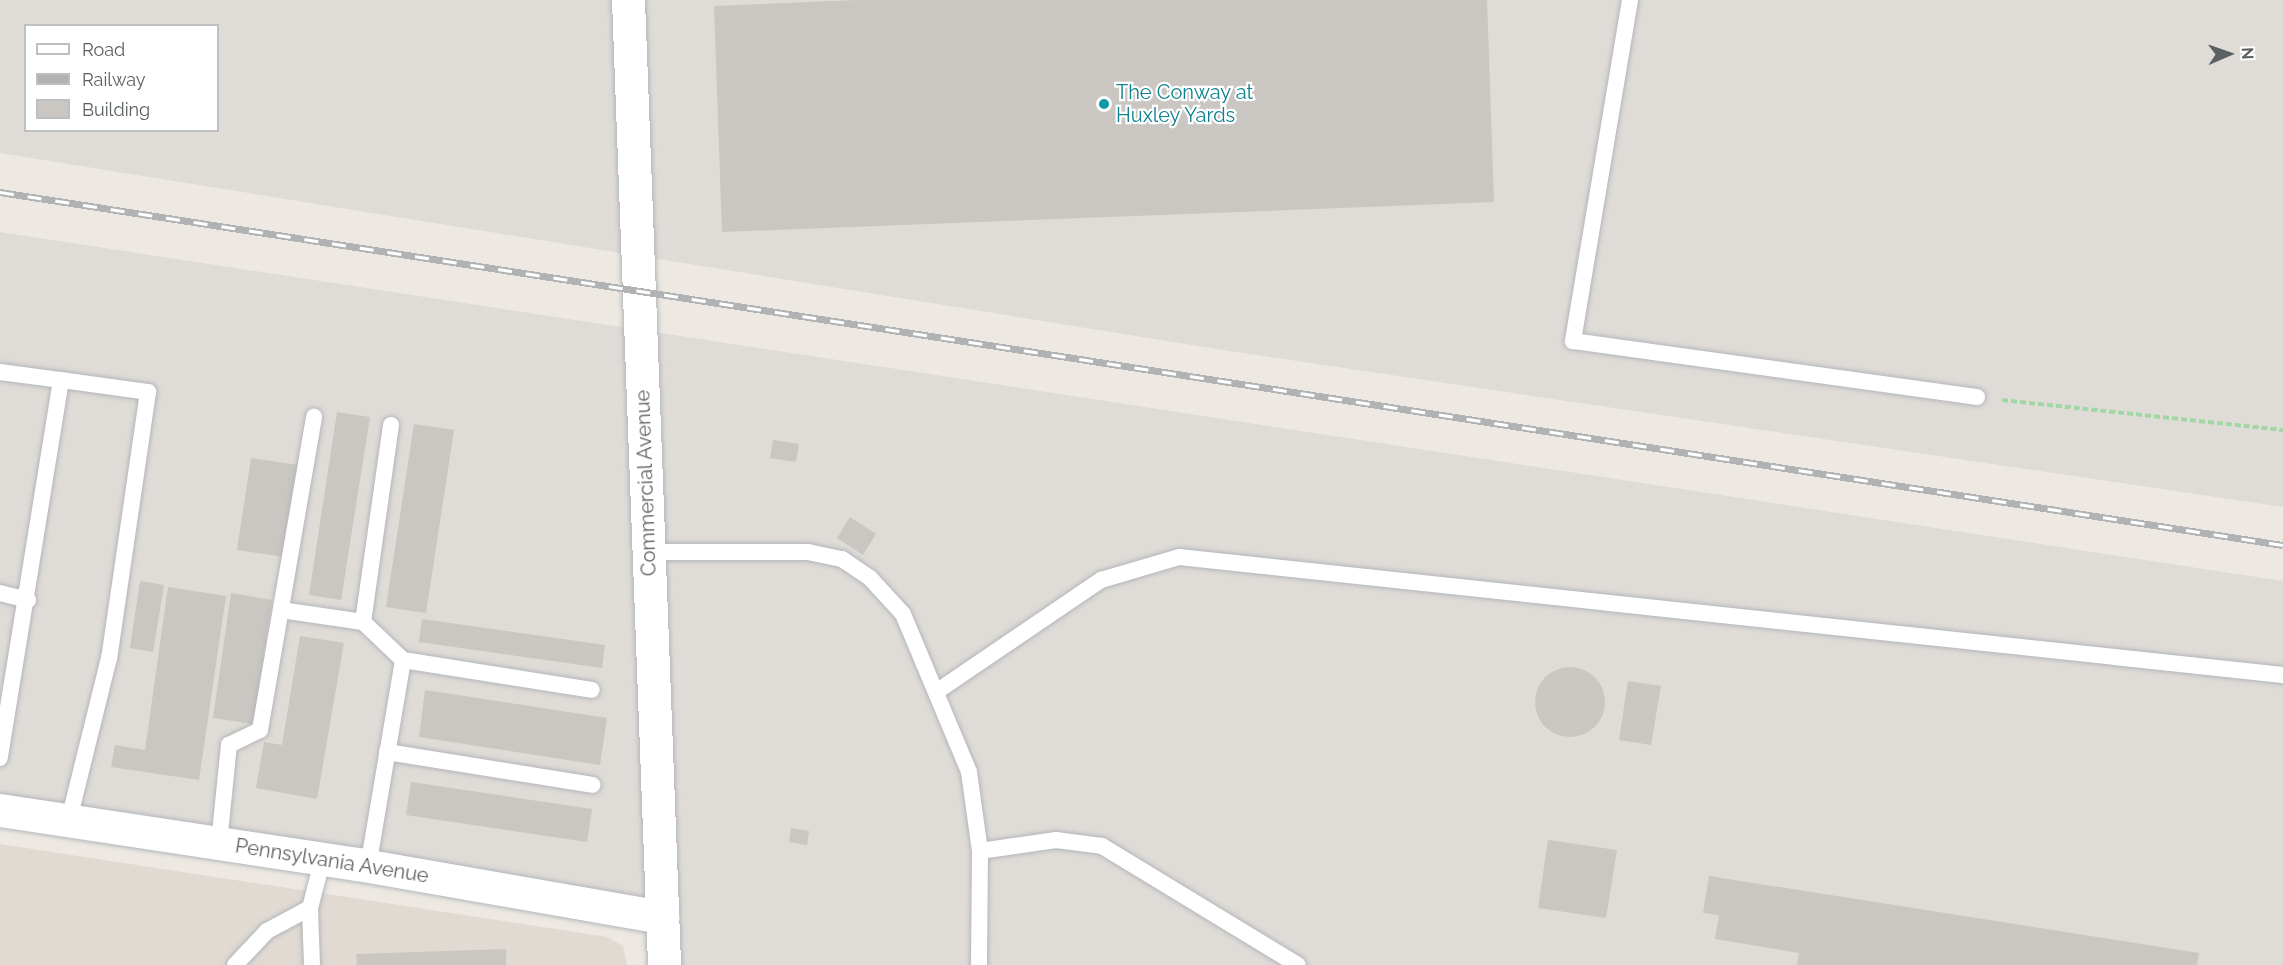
<!DOCTYPE html>
<style>
body{margin:0}
#map{position:relative;width:2283px;height:965px;overflow:hidden;background:#ede9e2;font-family:Raleway,sans-serif}
div>[style]{position:absolute}
.industrial>*{inset:0;background:#dfdbd7}
.education>*{inset:0;background:#e0dad3}
.building>*{inset:0;background:#cac6c1}
.round{border-radius:50%}
.path>*{height:4px;margin-top:-2px;transform-origin:0;background:repeating-linear-gradient(90deg,#a1d7a5 0 6px,transparent 0 9px)}
.roads{filter:drop-shadow(0 0 2px #b3b6ba) drop-shadow(0 0 2px #b3b6ba)}
.service>*{height:16px;margin:-8px;padding:0 8px;transform-origin:8px;border-radius:8px;background:#fff}
.minor>*{height:33px;margin:-16.5px;padding:0 16.5px;transform-origin:16.5px;border-radius:16.5px;background:#fff}
.tertiary>*{height:33px;margin:-16.5px;padding:0 16.5px;transform-origin:16.5px;border-radius:16.5px;background:#fff}
.rail>*{height:7px;margin-top:-3.5px;transform-origin:0;background:repeating-linear-gradient(90deg,#fff 0 14px,#b1b2b3 0 28px);box-sizing:border-box;border-block:2px solid #b1b2b3}
.dots>*{width:16px;height:16px;translate:-50% -50%;box-sizing:border-box;border:3px solid #fff;border-radius:50%}
span{translate:-50% -50%;white-space:nowrap;text-align:center;line-height:1.15;-webkit-text-stroke:4.5px #fff;paint-order:stroke}
.culture-label{font-size:20px;color:#0d838f}
.left{translate:0 -50%;text-align:left}
.street-label{font-size:20px;color:#5b6063}
.legend{position:absolute;left:24px;top:24px;width:195px;height:108px;box-sizing:border-box;background:#fff;border:2px solid #bdbfc1;margin:0;padding:8px 10px;list-style:none;font-size:18px;color:#5b6063}
.legend li{display:flex;align-items:center;gap:12px;height:30px}
.legend b{width:30px;border:2px solid #bdbfc1}
.north{position:absolute;left:2199px;top:24px;width:60px;height:60px;-webkit-text-stroke:4px #fff;paint-order:stroke;rotate:88deg;font-size:16px;font-weight:700;line-height:24px;text-align:center;color:#5b6063}
.north::after{content:'';display:block;margin:auto;width:21px;height:27px;background:#5b6063;clip-path:polygon(50% 0,100% 100%,50% 72%,0 100%)}
</style>
<div id="map">
<div class="industrial">
<div style="clip-path:polygon(evenodd,0 0,2283px 0,2283px 507px,1229px 351px,0 153px,0 0,26px 26px,218px 26px,218px 130px,26px 130px,26px 26px)"></div>
<div style="clip-path:polygon(0 232px,2283px 581px,2283px 965px,664px 965px,662px 918px,0 810px)"></div>
</div>
<div class="education">
<div style="clip-path:polygon(0 844px,608px 937px,623px 946px,627px 965px,0 965px)"></div>
</div>
<div class="building">
<div style="clip-path:polygon(857px 0,1487px 0,1494px 202px,722px 232px,714px 6px)"></div>
<div style="clip-path:polygon(337px 412px,370px 417px,341px 600px,309px 595px)"></div>
<div style="clip-path:polygon(414px 424px,454px 430px,426px 613px,386px 607px)"></div>
<div style="clip-path:polygon(773px 440px,799px 444px,796px 462px,770px 458px)"></div>
<div style="clip-path:polygon(251px 458px,299px 465px,285px 557px,237px 550px)"></div>
<div style="clip-path:polygon(850px 517px,876px 534px,863px 555px,837px 538px)"></div>
<div style="clip-path:polygon(140px 581px,164px 585px,153px 652px,130px 648px)"></div>
<div style="clip-path:polygon(168px 587px,226px 596px,199px 780px,111px 767px,115px 745px,145px 750px)"></div>
<div style="clip-path:polygon(231px 593px,272px 600px,253px 724px,213px 718px)"></div>
<div style="clip-path:polygon(422px 619px,605px 645px,602px 668px,419px 642px)"></div>
<div style="clip-path:polygon(300px 636px,344px 643px,317px 799px,256px 788px,264px 742px,282px 745px)"></div>
<div class="round" style="left:1535px;top:667px;width:70px;height:70px"></div>
<div style="clip-path:polygon(1628px 681px,1661px 686px,1651px 745px,1619px 740px)"></div>
<div style="clip-path:polygon(425px 690px,607px 718px,600px 765px,419px 737px)"></div>
<div style="clip-path:polygon(411px 782px,592px 809px,587px 842px,406px 815px)"></div>
<div style="clip-path:polygon(791px 828px,809px 831px,807px 845px,789px 842px)"></div>
<div style="clip-path:polygon(1548px 840px,1617px 850px,1606px 918px,1538px 908px)"></div>
<div style="clip-path:polygon(1709px 876px,2199px 953px,2197px 965px,1797px 965px,1799px 953px,1715px 939px,1719px 915px,1703px 913px)"></div>
<div style="clip-path:polygon(506px 949px,506px 965px,357px 965px,356px 954px)"></div>
</div>
<div class="path">
<div style="left:2002px;top:400px;width:283px;rotate:6.1deg"></div>
</div>
<div class="roads">
<div class="service">
<div style="left:1630px;top:0;width:346px;rotate:99.5deg"></div>
<div style="left:1573px;top:341px;width:408px;rotate:7.9deg"></div>
<div style="left:0;top:372px;width:62px;rotate:7.5deg"></div>
<div style="left:61px;top:380px;width:383px;rotate:99.2deg"></div>
<div style="left:61px;top:380px;width:88px;rotate:7.9deg"></div>
<div style="left:148px;top:392px;width:269px;rotate:98.3deg"></div>
<div style="left:109px;top:658px;width:167px;rotate:103.9deg"></div>
<div style="left:648px;top:552px;width:160px"></div>
<div style="left:808px;top:552px;width:35px;rotate:12deg"></div>
<div style="left:842px;top:559px;width:34px;rotate:34deg"></div>
<div style="left:870px;top:578px;width:49px;rotate:47.5deg"></div>
<div style="left:903px;top:614px;width:171px;rotate:67.3deg"></div>
<div style="left:969px;top:772px;width:80px;rotate:82.1deg"></div>
<div style="left:980px;top:851px;width:114px;rotate:90.5deg"></div>
<div style="left:0;top:593px;width:29px;rotate:14deg"></div>
<div style="left:281px;top:610px;width:83px;rotate:8.3deg"></div>
<div style="left:363px;top:622px;width:55px;rotate:43.5deg"></div>
<div style="left:403px;top:660px;width:209px;rotate:99.6deg"></div>
<div style="left:363px;top:622px;width:199px;rotate:-81.9deg"></div>
<div style="left:403px;top:660px;width:191px;rotate:9deg"></div>
<div style="left:939px;top:690px;width:196px;rotate:-34.2deg"></div>
<div style="left:1101px;top:580px;width:81px;rotate:-16.4deg"></div>
<div style="left:1179px;top:557px;width:1110px;rotate:6.1deg"></div>
<div style="left:387px;top:752px;width:208px;rotate:9.1deg"></div>
<div style="left:219px;top:843px;width:99px;rotate:-84.2deg"></div>
<div style="left:229px;top:745px;width:34px;rotate:-26deg"></div>
<div style="left:260px;top:730px;width:318px;rotate:-80.2deg"></div>
<div style="left:980px;top:851px;width:77px;rotate:-8.2deg"></div>
<div style="left:1056px;top:840px;width:46px;rotate:7.4deg"></div>
<div style="left:1102px;top:846px;width:229px;rotate:31.3deg"></div>
<div style="left:310px;top:908px;width:57px;rotate:88deg"></div>
<div style="left:235px;top:965px;width:47px;rotate:-46.7deg"></div>
<div style="left:267px;top:931px;width:49px;rotate:-28.1deg"></div>
<div style="left:310px;top:908px;width:52px;rotate:-75.4deg"></div>
</div>
<div class="minor">
<div style="left:0;top:810px;width:362px;rotate:8.6deg"></div>
<div style="left:358px;top:864px;width:309px;rotate:9.9deg"></div>
</div>
<div class="tertiary">
<div style="left:628px;top:0;width:966px;rotate:87.86deg"></div>
</div>
</div>
<div class="rail">
<div style="left:0;top:192px;width:2310px;rotate:8.79deg"></div>
</div>
<div class="dots">
<div style="left:1104px;top:104px;background:#0f9aa8"></div>
</div>
<div class="culture-label">
<span class="left" style="left:1116px;top:104px">The Conway at<br>Huxley Yards</span>
</div>
<div class="street-label">
<span style="left:646px;top:483px;rotate:-92deg">Commercial Avenue</span>
<span style="left:332px;top:861px;rotate:9deg">Pennsylvania Avenue</span>
</div>
<ul class="legend">
<li><b style="height:8px;background:#fff"></b>Road</li>
<li><b style="height:8px;background:#b1b2b3"></b>Railway</li>
<li><b style="height:16px;background:#cac6c1"></b>Building</li>
</ul>
<div class="north">N</div>
</div>
